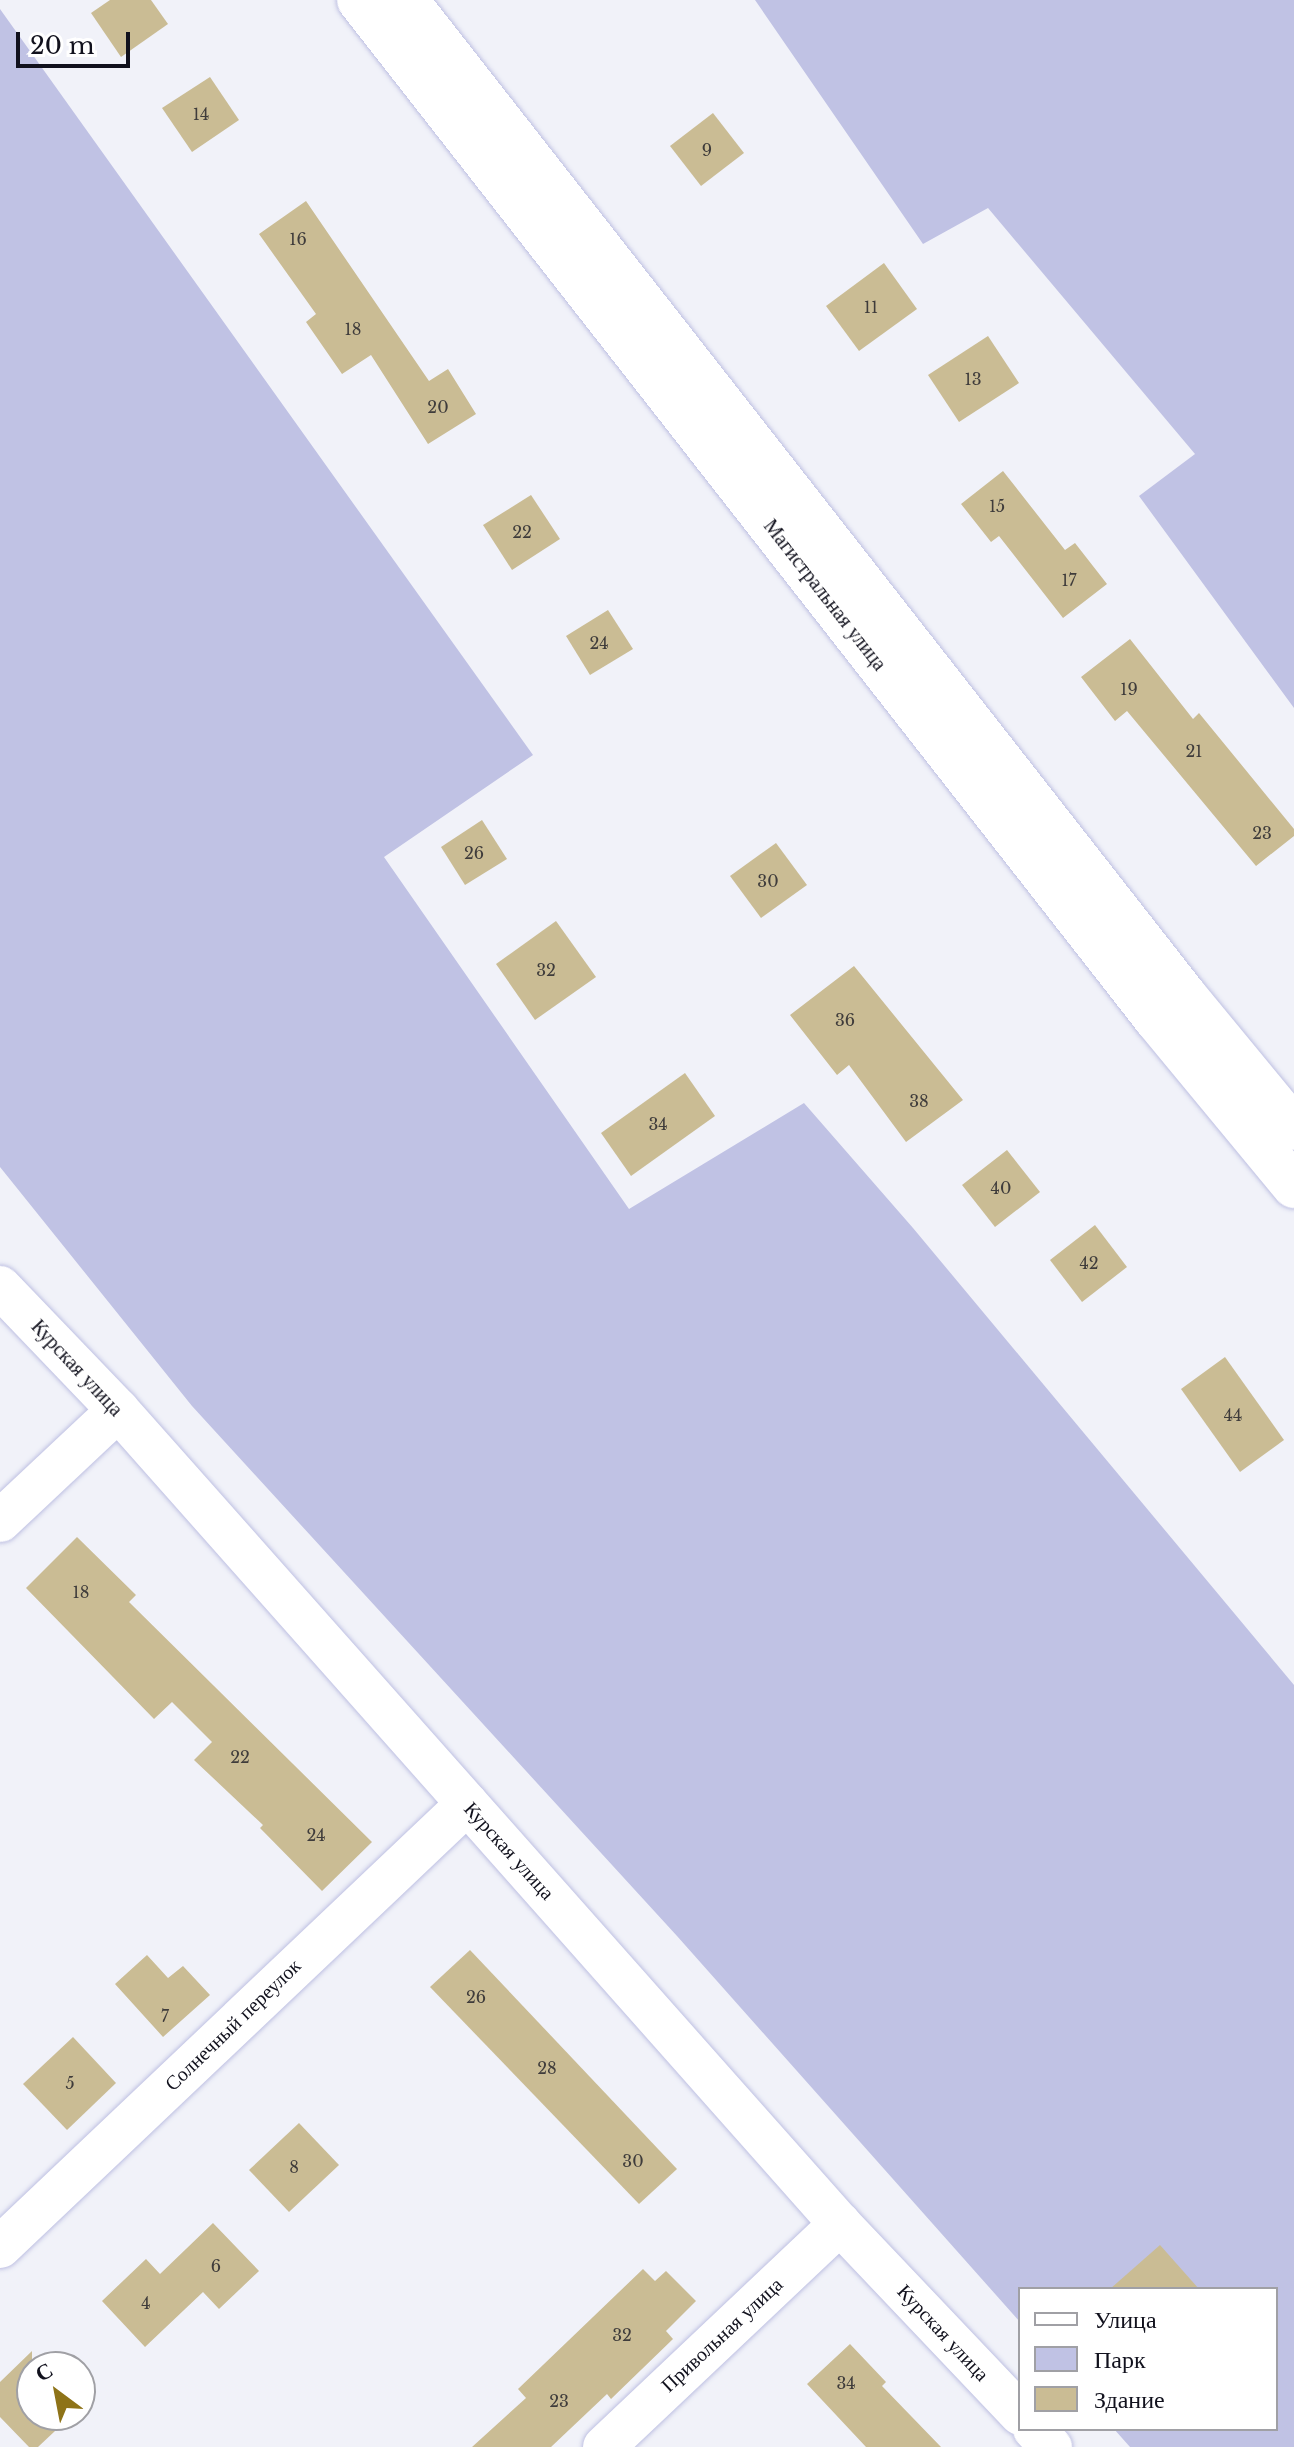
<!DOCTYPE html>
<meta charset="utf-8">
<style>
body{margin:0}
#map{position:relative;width:1294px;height:2447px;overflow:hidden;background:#f1f2f9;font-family:"Libre Baskerville",serif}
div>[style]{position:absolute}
.green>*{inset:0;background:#c0c2e4}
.building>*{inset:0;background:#cabc94}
.roads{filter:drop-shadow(0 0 2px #bec0e2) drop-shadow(0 0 2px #bec0e2)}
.minor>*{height:42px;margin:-21px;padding:0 21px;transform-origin:21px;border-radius:21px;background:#fff}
.trunk>*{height:44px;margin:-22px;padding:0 22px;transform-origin:22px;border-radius:22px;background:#fff}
span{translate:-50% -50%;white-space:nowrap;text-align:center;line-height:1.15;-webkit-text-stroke:8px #fff;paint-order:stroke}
.number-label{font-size:16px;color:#3f3c3b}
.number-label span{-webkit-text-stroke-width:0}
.street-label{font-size:20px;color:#11111d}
.legend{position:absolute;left:1018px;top:2287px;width:260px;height:144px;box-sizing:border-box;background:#fff;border:2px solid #a0a0a5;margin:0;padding:10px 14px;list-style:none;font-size:24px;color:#11111d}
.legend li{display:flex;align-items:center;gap:16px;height:40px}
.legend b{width:40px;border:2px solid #a0a0a5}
.north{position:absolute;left:16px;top:2351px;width:80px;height:80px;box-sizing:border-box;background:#fff;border:2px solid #a0a0a5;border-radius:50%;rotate:328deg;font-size:22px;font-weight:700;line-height:32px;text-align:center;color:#11111d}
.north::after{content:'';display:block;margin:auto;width:28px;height:36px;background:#8e7318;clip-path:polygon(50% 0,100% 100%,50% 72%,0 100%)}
.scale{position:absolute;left:16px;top:32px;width:114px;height:36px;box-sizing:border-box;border:4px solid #11111d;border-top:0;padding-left:10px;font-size:24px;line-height:28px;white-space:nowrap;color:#11111d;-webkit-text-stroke:6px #fff;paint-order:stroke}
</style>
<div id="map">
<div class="green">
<div style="clip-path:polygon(755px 0,1294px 0,1294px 708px,1139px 496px,1195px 454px,988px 208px,923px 244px)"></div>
<div style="clip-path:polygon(0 9px,533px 755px,384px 857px,629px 1209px,804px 1103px,913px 1228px,1294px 1685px,1294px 2447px,1130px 2447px,1114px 2429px,1276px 2429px,1276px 2289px,1020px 2289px,1020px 2322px,677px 1936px,192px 1406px,0 1167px)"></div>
</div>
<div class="building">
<div style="clip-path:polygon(110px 0,151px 0,168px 24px,121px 57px,91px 13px)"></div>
<div style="clip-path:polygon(210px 77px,239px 120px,192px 152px,162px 108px)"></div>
<div style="clip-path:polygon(713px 113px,744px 153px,701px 186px,670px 146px)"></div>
<div style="clip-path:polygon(306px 201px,429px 381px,448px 369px,476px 414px,428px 444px,371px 355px,342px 374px,306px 322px,316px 314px,259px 234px)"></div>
<div style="clip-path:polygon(884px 263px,917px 309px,859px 351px,826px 306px)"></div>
<div style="clip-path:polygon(988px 336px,1019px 383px,959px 422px,928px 375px)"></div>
<div style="clip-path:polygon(1003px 471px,1065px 550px,1075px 543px,1107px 584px,1063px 618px,999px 536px,991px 542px,961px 504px)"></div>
<div style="clip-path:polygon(531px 495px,560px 539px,512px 570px,483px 525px)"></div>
<div style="clip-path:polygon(608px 610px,633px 649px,590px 675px,566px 636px)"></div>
<div style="clip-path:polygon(1130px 639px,1193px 719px,1199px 713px,1294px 829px,1294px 836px,1256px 866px,1127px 711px,1115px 721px,1081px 677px)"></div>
<div style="clip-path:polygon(482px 820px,507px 859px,465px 885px,441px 847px)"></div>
<div style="clip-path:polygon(776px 843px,807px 885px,761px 918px,730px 876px)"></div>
<div style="clip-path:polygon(556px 921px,596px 977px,535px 1020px,496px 964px)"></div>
<div style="clip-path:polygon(854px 966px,963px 1100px,906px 1142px,849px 1065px,837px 1075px,790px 1015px)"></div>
<div style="clip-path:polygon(685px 1073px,715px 1116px,631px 1176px,601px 1133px)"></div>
<div style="clip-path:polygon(1007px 1150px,1040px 1192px,995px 1227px,962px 1185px)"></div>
<div style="clip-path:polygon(1095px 1225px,1127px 1267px,1082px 1302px,1050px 1260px)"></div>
<div style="clip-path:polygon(1225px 1357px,1284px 1440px,1240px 1472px,1181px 1389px)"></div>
<div style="clip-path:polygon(77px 1537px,136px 1595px,129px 1602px,372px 1842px,322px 1891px,260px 1828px,263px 1825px,194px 1760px,212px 1742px,172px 1702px,154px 1719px,26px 1588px)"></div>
<div style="clip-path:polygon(470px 1950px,677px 2169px,639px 2204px,430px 1987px)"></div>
<div style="clip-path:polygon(147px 1955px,168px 1978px,183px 1966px,210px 1995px,163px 2037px,115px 1984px)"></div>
<div style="clip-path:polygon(73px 2037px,116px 2083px,67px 2130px,23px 2084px)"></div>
<div style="clip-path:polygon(299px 2123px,339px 2165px,289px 2212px,249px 2170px)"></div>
<div style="clip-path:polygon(213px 2223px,259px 2271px,219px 2309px,203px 2292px,145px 2347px,102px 2301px,146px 2259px,160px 2274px)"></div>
<div style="clip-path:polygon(1160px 2245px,1199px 2289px,1110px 2289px)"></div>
<div style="clip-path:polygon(643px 2269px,655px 2281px,666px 2271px,696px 2301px,666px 2331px,673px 2339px,611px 2399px,607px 2394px,551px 2447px,472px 2447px,526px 2398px,518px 2389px)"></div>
<div style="clip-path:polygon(850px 2344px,886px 2382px,882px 2386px,941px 2447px,866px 2447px,807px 2384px)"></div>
<div style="clip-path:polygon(32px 2351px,32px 2415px,72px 2415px,38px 2447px,29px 2447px,0 2417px,0 2382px)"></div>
</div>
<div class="roads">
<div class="minor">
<div style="left:0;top:1287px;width:170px;rotate:46.2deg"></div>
<div style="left:118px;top:1410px;width:1088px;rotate:48.43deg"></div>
<div style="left:840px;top:2224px;width:262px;rotate:46.5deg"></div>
<div style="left:0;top:1521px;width:162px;rotate:-43.2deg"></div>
<div style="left:0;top:2247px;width:644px;rotate:-43.49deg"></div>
<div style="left:1034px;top:2429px;width:25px;rotate:47deg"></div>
<div style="left:604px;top:2447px;width:325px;rotate:-43.4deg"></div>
</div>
<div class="trunk">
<div style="left:359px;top:0;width:1294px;rotate:51.97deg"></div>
<div style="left:1156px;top:1019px;width:217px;rotate:50.4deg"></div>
<div style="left:406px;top:0;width:1264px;rotate:51.97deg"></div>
<div style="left:1185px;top:996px;width:171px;rotate:50.5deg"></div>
</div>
</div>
<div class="number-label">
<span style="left:201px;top:114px">14</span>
<span style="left:707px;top:150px">9</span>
<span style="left:298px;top:239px">16</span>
<span style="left:871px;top:307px">11</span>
<span style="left:353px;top:329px">18</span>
<span style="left:973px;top:379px">13</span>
<span style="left:438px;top:407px">20</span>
<span style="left:997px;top:506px">15</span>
<span style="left:522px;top:532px">22</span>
<span style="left:1069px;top:580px">17</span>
<span style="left:599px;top:643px">24</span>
<span style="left:1129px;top:689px">19</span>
<span style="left:1194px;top:751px">21</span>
<span style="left:1262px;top:833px">23</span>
<span style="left:474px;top:853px">26</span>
<span style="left:768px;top:881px">30</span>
<span style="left:546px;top:970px">32</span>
<span style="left:845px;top:1020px">36</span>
<span style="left:919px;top:1101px">38</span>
<span style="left:658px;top:1124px">34</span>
<span style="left:1001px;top:1188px">40</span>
<span style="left:1089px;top:1263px">42</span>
<span style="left:1233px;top:1415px">44</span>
<span style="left:81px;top:1592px">18</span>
<span style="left:240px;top:1757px">22</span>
<span style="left:316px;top:1835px">24</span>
<span style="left:476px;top:1997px">26</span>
<span style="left:165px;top:2016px">7</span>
<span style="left:547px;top:2068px">28</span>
<span style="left:70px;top:2083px">5</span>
<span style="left:633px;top:2161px">30</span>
<span style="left:294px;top:2167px">8</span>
<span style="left:216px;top:2266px">6</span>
<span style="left:146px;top:2303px">4</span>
<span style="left:622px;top:2335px">32</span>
<span style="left:846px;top:2383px">34</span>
<span style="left:559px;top:2401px">23</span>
</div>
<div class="street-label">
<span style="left:825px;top:595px;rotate:52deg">Магистральная улица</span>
<span style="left:77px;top:1368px;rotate:47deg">Курская улица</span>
<span style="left:509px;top:1851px;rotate:48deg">Курская улица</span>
<span style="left:233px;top:2025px;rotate:-44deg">Солнечный переулок</span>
<span style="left:943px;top:2333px;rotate:47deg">Курская улица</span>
<span style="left:722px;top:2335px;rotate:-43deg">Привольная улица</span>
</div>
<ul class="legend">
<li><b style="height:10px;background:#fff"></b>Улица</li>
<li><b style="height:22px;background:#c0c2e4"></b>Парк</li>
<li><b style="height:22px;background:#cabc94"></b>Здание</li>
</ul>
<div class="north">С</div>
<div class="scale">20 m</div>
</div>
